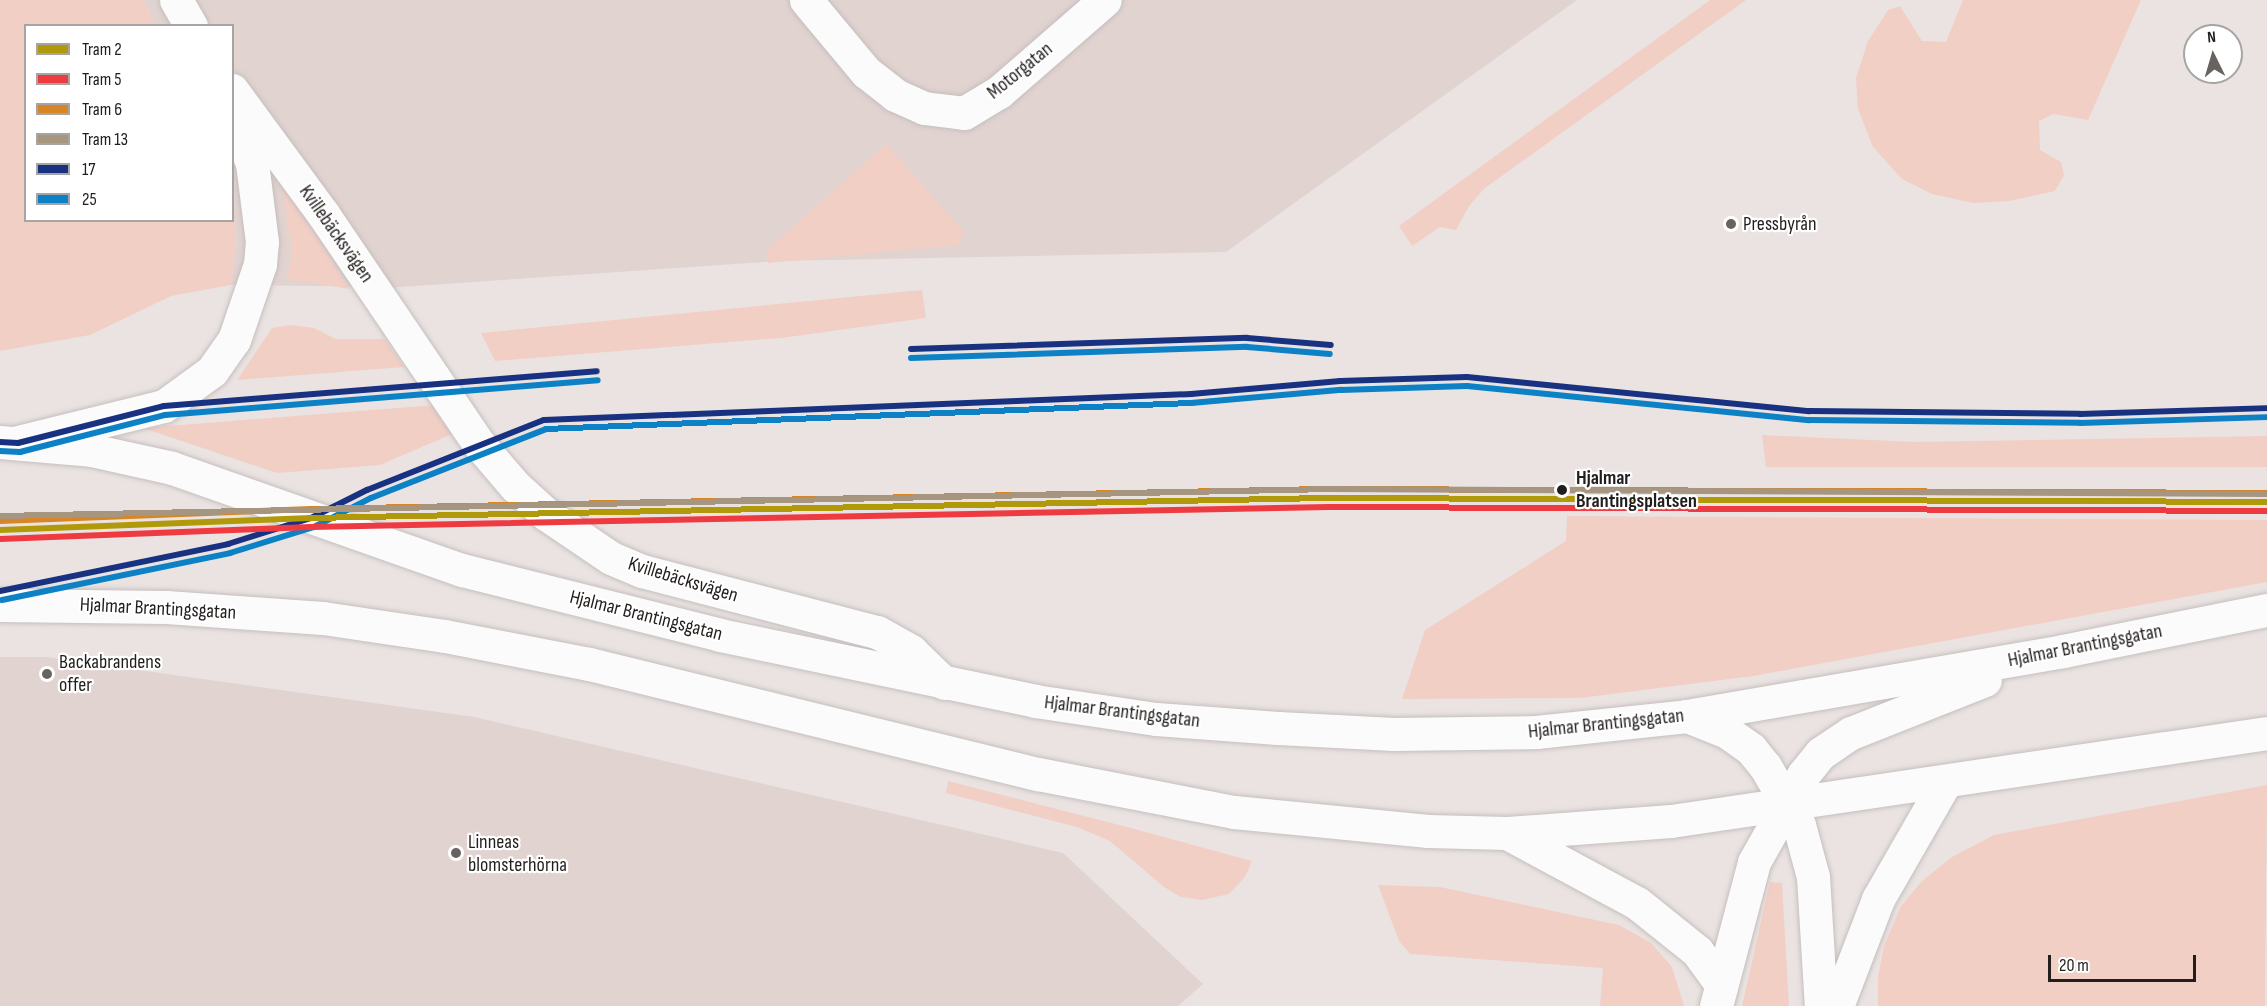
<!DOCTYPE html>
<meta charset="utf-8">
<style>
body{margin:0}
#map{position:relative;width:2267px;height:1006px;overflow:hidden;background:#eae3e2;font-family:"Sofia Sans Condensed",sans-serif}
div>[style]{position:absolute}
.built>*{inset:0;background:#e1d3d0}
.green>*{inset:0;background:#f2cfc5}
.roads{filter:drop-shadow(0 0 2px #c5bfbe) drop-shadow(0 0 2px #c5bfbe)}
.minor>*{height:33px;margin:-16.5px;padding:0 16.5px;transform-origin:16.5px;border-radius:16.5px;background:#fcfbfb}
.major>*{height:33px;margin:-16.5px;padding:0 16.5px;transform-origin:16.5px;border-radius:16.5px;background:#fcfbfb}
.bus-1>*{height:6px;margin:-3px;padding:0 3px;transform-origin:3px;border-radius:3px;background:#183181}
.bus-2>*{height:6px;margin:-3px;padding:0 3px;transform-origin:3px;border-radius:3px;background:#0c81c5}
.tram-1>*{height:6px;margin:-3px;padding:0 3px;transform-origin:3px;border-radius:3px;background:#b09a0c}
.tram-2>*{height:6px;margin:-3px;padding:0 3px;transform-origin:3px;border-radius:3px;background:#ee3a41}
.tram-3>*{height:6px;margin:-3px;padding:0 3px;transform-origin:3px;border-radius:3px;background:#d78525}
.tram-4>*{height:6px;margin:-3px;padding:0 3px;transform-origin:3px;border-radius:3px;background:#a69680}
.dots>*{width:16px;height:16px;translate:-50% -50%;box-sizing:border-box;border:3px solid #fff;border-radius:50%}
span{translate:-50% -50%;white-space:nowrap;text-align:center;line-height:1.15;-webkit-text-stroke:4.5px #fff;paint-order:stroke}
.street-label{font-size:20px;color:#221e1c}
.poi-label{font-size:20px;color:#221e1c}
.left{translate:0 -50%;text-align:left}
.stop-label{font-size:20px;color:#221e1c;font-weight:700}
.legend{position:absolute;left:24px;top:24px;width:210px;height:198px;box-sizing:border-box;background:#fff;border:2px solid #a7a5a4;margin:0;padding:8px 10px;list-style:none;font-size:18px;color:#221e1c}
.legend li{display:flex;align-items:center;gap:12px;height:30px}
.legend b{width:30px;border:2px solid #a7a5a4}
.north{position:absolute;left:2183px;top:24px;width:60px;height:60px;box-sizing:border-box;background:#fff;border:2px solid #a7a5a4;border-radius:50%;rotate:355deg;font-size:16px;font-weight:700;line-height:24px;text-align:center;color:#221e1c}
.north::after{content:'';display:block;margin:auto;width:21px;height:27px;background:#686361;clip-path:polygon(50% 0,100% 100%,50% 72%,0 100%)}
.scale{position:absolute;left:2048px;top:955px;width:148px;height:27px;box-sizing:border-box;border:3px solid #221e1c;border-top:0;padding-left:8px;font-size:18px;line-height:21px;white-space:nowrap;color:#221e1c;-webkit-text-stroke:4px #fff;paint-order:stroke}
</style>
<div id="map">
<div class="built">
<div style="clip-path:polygon(143px 0,1577px 0,1226px 252px,778px 261px,400px 287px,231px 285px,236px 242px,232px 196px,232px 26px,156px 25px)"></div>
<div style="clip-path:polygon(0 657px,46px 657px,474px 717px,1063px 853px,1203px 984px,1178px 1006px,0 1006px)"></div>
</div>
<div class="green">
<div style="clip-path:polygon(0 0,143px 0,156px 25px,26px 26px,26px 220px,232px 220px,233px 196px,236px 242px,231px 285px,171px 296px,90px 335px,0 351px)"></div>
<div style="clip-path:polygon(1710px 0,1746px 0,1485px 188px,1469px 206px,1456px 230px,1440px 227px,1412px 246px,1399px 226px)"></div>
<div style="clip-path:polygon(1963px 0,2141px 0,2088px 120px,2053px 114px,2039px 121px,2040px 150px,2061px 162px,2064px 175px,2055px 191px,2009px 201px,1973px 203px,1932px 194px,1902px 179px,1873px 147px,1858px 109px,1856px 78px,1868px 41px,1888px 10px,1900px 6px,1922px 41px,1946px 42px)"></div>
<div style="clip-path:polygon(886px 144px,964px 232px,958px 245px,768px 263px,766px 251px)"></div>
<div style="clip-path:polygon(281px 182px,350px 289px,287px 279px,292px 255px)"></div>
<div style="clip-path:polygon(922px 290px,926px 318px,781px 338px,495px 361px,481px 333px)"></div>
<div style="clip-path:polygon(290px 325px,314px 328px,336px 339px,385px 339px,404px 367px,237px 380px,272px 328px)"></div>
<div style="clip-path:polygon(435px 405px,452px 434px,380px 465px,277px 473px,143px 428px)"></div>
<div style="clip-path:polygon(1762px 435px,1916px 442px,2267px 436px,2267px 467px,1766px 467px)"></div>
<div style="clip-path:polygon(1567px 516px,2267px 520px,2267px 582px,1753px 676px,1580px 698px,1402px 699px,1425px 630px,1566px 541px)"></div>
<div style="clip-path:polygon(948px 781px,1131px 828px,1252px 861px,1245px 877px,1229px 894px,1202px 900px,1181px 897px,1164px 887px,1110px 841px,1077px 827px,946px 793px)"></div>
<div style="clip-path:polygon(2267px 785px,2265px 1006px,1878px 1006px,1878px 977px,1884px 946px,1901px 906px,1922px 881px,1952px 857px,1994px 835px)"></div>
<div style="clip-path:polygon(1770px 882px,1782px 883px,1789px 1006px,1742px 1006px)"></div>
<div style="clip-path:polygon(1378px 885px,1440px 887px,1619px 925px,1651px 943px,1672px 967px,1684px 1006px,1600px 1006px,1603px 968px,1410px 954px,1399px 941px)"></div>
</div>
<div class="roads">
<div class="minor">
<div style="left:176px;top:0;width:30px;rotate:60deg"></div>
<div style="left:806px;top:0;width:94px;rotate:50.2deg"></div>
<div style="left:866px;top:72px;width:37px;rotate:38deg"></div>
<div style="left:895px;top:95px;width:32px;rotate:24deg"></div>
<div style="left:924px;top:108px;width:40px;rotate:7.1deg"></div>
<div style="left:964px;top:113px;width:41px;rotate:-31deg"></div>
<div style="left:999px;top:92px;width:140px;rotate:-41deg"></div>
<div style="left:232px;top:90px;width:154px;rotate:53.7deg"></div>
<div style="left:323px;top:214px;width:278px;rotate:55.9deg"></div>
<div style="left:479px;top:444px;width:55px;rotate:49.4deg"></div>
<div style="left:515px;top:486px;width:42px;rotate:42.1deg"></div>
<div style="left:546px;top:514px;width:78px;rotate:34.1deg"></div>
<div style="left:611px;top:558px;width:34px;rotate:23deg"></div>
<div style="left:642px;top:571px;width:243px;rotate:14.6deg"></div>
<div style="left:877px;top:632px;width:39px;rotate:29deg"></div>
<div style="left:911px;top:651px;width:46px;rotate:44.1deg"></div>
<div style="left:18px;top:442px;width:150px;rotate:-13.9deg"></div>
<div style="left:164px;top:406px;width:59px;rotate:-36.1deg"></div>
<div style="left:212px;top:371px;width:38px;rotate:-55deg"></div>
<div style="left:234px;top:340px;width:80px;rotate:-71.1deg"></div>
<div style="left:260px;top:264px;width:22px;rotate:-85deg"></div>
<div style="left:262px;top:242px;width:80px;rotate:-97.2deg"></div>
<div style="left:252px;top:163px;width:51px;rotate:-113.1deg"></div>
</div>
<div class="major">
<div style="left:0;top:442px;width:91px;rotate:5deg"></div>
<div style="left:91px;top:450px;width:83px;rotate:12.5deg"></div>
<div style="left:172px;top:468px;width:307px;rotate:19.4deg"></div>
<div style="left:462px;top:570px;width:266px;rotate:14.1deg"></div>
<div style="left:720px;top:635px;width:322px;rotate:11.8deg"></div>
<div style="left:1035px;top:701px;width:122px;rotate:8.5deg"></div>
<div style="left:1156px;top:719px;width:122px;rotate:4.2deg"></div>
<div style="left:1278px;top:728px;width:116px;rotate:3deg"></div>
<div style="left:1394px;top:734px;width:142px;rotate:-0.8deg"></div>
<div style="left:1536px;top:732px;width:152px;rotate:-6deg"></div>
<div style="left:1687px;top:716px;width:382px;rotate:-9.8deg"></div>
<div style="left:2063px;top:651px;width:208px;rotate:-11.4deg"></div>
<div style="left:0;top:605px;width:166px;rotate:0.7deg"></div>
<div style="left:166px;top:607px;width:157px;rotate:4deg"></div>
<div style="left:323px;top:618px;width:123px;rotate:8.4deg"></div>
<div style="left:445px;top:636px;width:147px;rotate:11deg"></div>
<div style="left:589px;top:664px;width:462px;rotate:13.8deg"></div>
<div style="left:1038px;top:774px;width:200px;rotate:11deg"></div>
<div style="left:1234px;top:812px;width:195px;rotate:5.6deg"></div>
<div style="left:1428px;top:831px;width:79px;rotate:1.5deg"></div>
<div style="left:1507px;top:833px;width:164px;rotate:-4.2deg"></div>
<div style="left:1671px;top:821px;width:602px;rotate:-8.4deg"></div>
<div style="left:1687px;top:716px;width:43px;rotate:21.8deg"></div>
<div style="left:1727px;top:732px;width:29px;rotate:35deg"></div>
<div style="left:1751px;top:749px;width:22px;rotate:51deg"></div>
<div style="left:1765px;top:766px;width:68px;rotate:60deg"></div>
<div style="left:1799px;top:825px;width:54px;rotate:74.9deg"></div>
<div style="left:1813px;top:877px;width:129px;rotate:86.5deg"></div>
<div style="left:1507px;top:833px;width:148px;rotate:28.3deg"></div>
<div style="left:1637px;top:903px;width:77px;rotate:38.7deg"></div>
<div style="left:1697px;top:951px;width:39px;rotate:54deg"></div>
<div style="left:1716px;top:1006px;width:149px;rotate:-75.2deg"></div>
<div style="left:1754px;top:862px;width:100px;rotate:-60.6deg"></div>
<div style="left:1803px;top:775px;width:28px;rotate:-51deg"></div>
<div style="left:1821px;top:753px;width:36px;rotate:-34deg"></div>
<div style="left:1851px;top:733px;width:144px;rotate:-21.6deg"></div>
<div style="left:1837px;top:1006px;width:115px;rotate:-69deg"></div>
<div style="left:1878px;top:899px;width:133px;rotate:-60.1deg"></div>
</div>
</div>
<div class="bus-1">
<div style="left:911px;top:349px;width:336px;rotate:-1.9deg"></div>
<div style="left:1247px;top:338px;width:84px;rotate:4.8deg"></div>
<div style="left:0;top:442px;width:18px;rotate:3deg"></div>
<div style="left:18px;top:443px;width:151px;rotate:-14.2deg"></div>
<div style="left:164px;top:406px;width:434px;rotate:-4.6deg"></div>
<div style="left:0;top:591px;width:233px;rotate:-11.6deg"></div>
<div style="left:228px;top:544px;width:87px;rotate:-17.4deg"></div>
<div style="left:311px;top:518px;width:63px;rotate:-26.6deg"></div>
<div style="left:367px;top:490px;width:190px;rotate:-21.6deg"></div>
<div style="left:544px;top:420px;width:648px;rotate:-2.3deg"></div>
<div style="left:1191px;top:394px;width:150px;rotate:-5deg"></div>
<div style="left:1340px;top:381px;width:127px;rotate:-1.8deg"></div>
<div style="left:1467px;top:377px;width:344px;rotate:5.7deg"></div>
<div style="left:1809px;top:411px;width:271px;rotate:0.6deg"></div>
<div style="left:2080px;top:414px;width:187px;rotate:-1.8deg"></div>
</div>
<div class="bus-2">
<div style="left:911px;top:358px;width:336px;rotate:-1.9deg"></div>
<div style="left:1247px;top:347px;width:83px;rotate:4.8deg"></div>
<div style="left:0;top:451px;width:20px;rotate:3deg"></div>
<div style="left:20px;top:452px;width:150px;rotate:-14.3deg"></div>
<div style="left:165px;top:415px;width:434px;rotate:-4.6deg"></div>
<div style="left:2px;top:600px;width:233px;rotate:-11.6deg"></div>
<div style="left:230px;top:553px;width:88px;rotate:-17.2deg"></div>
<div style="left:314px;top:527px;width:64px;rotate:-27deg"></div>
<div style="left:371px;top:498px;width:188px;rotate:-21.5deg"></div>
<div style="left:546px;top:429px;width:646px;rotate:-2.31deg"></div>
<div style="left:1191px;top:403px;width:151px;rotate:-5deg"></div>
<div style="left:1341px;top:390px;width:126px;rotate:-1.8deg"></div>
<div style="left:1467px;top:386px;width:344px;rotate:5.7deg"></div>
<div style="left:1809px;top:420px;width:271px;rotate:0.6deg"></div>
<div style="left:2080px;top:423px;width:187px;rotate:-1.8deg"></div>
</div>
<div class="tram-1">
<div style="left:0;top:530px;width:311px;rotate:-2.2deg"></div>
<div style="left:311px;top:518px;width:1018px;rotate:-1.13deg"></div>
<div style="left:1329px;top:498px;width:938px;rotate:0.24deg"></div>
</div>
<div class="tram-2">
<div style="left:0;top:539px;width:311px;rotate:-2.2deg"></div>
<div style="left:311px;top:527px;width:1018px;rotate:-1.13deg"></div>
<div style="left:1329px;top:507px;width:938px;rotate:0.24deg"></div>
</div>
<div class="tram-3">
<div style="left:0;top:521px;width:311px;rotate:-2.2deg"></div>
<div style="left:311px;top:509px;width:1018px;rotate:-1.13deg"></div>
<div style="left:1329px;top:489px;width:938px;rotate:0.24deg"></div>
</div>
<div class="tram-4">
<div style="left:0;top:516px;width:1331px;rotate:-1.16deg"></div>
<div style="left:1331px;top:489px;width:936px;rotate:0.31deg"></div>
</div>
<div class="dots">
<div style="left:1731px;top:224px;background:#686361"></div>
<div style="left:1562px;top:490px;background:#221e1c"></div>
<div style="left:47px;top:674px;background:#686361"></div>
<div style="left:456px;top:853px;background:#686361"></div>
</div>
<div class="street-label">
<span style="left:1020px;top:71px;rotate:-39deg">Motorgatan</span>
<span style="left:336px;top:234px;rotate:55deg">Kvillebäcksvägen</span>
<span style="left:683px;top:580px;rotate:17deg">Kvillebäcksvägen</span>
<span style="left:158px;top:609px;rotate:3deg">Hjalmar Brantingsgatan</span>
<span style="left:646px;top:616px;rotate:14deg">Hjalmar Brantingsgatan</span>
<span style="left:2085px;top:646px;rotate:-11deg">Hjalmar Brantingsgatan</span>
<span style="left:1122px;top:712px;rotate:7deg">Hjalmar Brantingsgatan</span>
<span style="left:1606px;top:724px;rotate:-6deg">Hjalmar Brantingsgatan</span>
</div>
<div class="poi-label">
<span class="left" style="left:1743px;top:224px">Pressbyrån</span>
<span class="left" style="left:59px;top:674px">Backabrandens<br>offer</span>
<span class="left" style="left:468px;top:854px">Linneas<br>blomsterhörna</span>
</div>
<div class="stop-label">
<span class="left" style="left:1576px;top:490px">Hjalmar<br>Brantingsplatsen</span>
</div>
<ul class="legend">
<li><b style="height:8px;background:#b09a0c"></b>Tram 2</li>
<li><b style="height:8px;background:#ee3a41"></b>Tram 5</li>
<li><b style="height:8px;background:#d78525"></b>Tram 6</li>
<li><b style="height:8px;background:#a69680"></b>Tram 13</li>
<li><b style="height:8px;background:#183181"></b>17</li>
<li><b style="height:8px;background:#0c81c5"></b>25</li>
</ul>
<div class="north">N</div>
<div class="scale">20 m</div>
</div>
